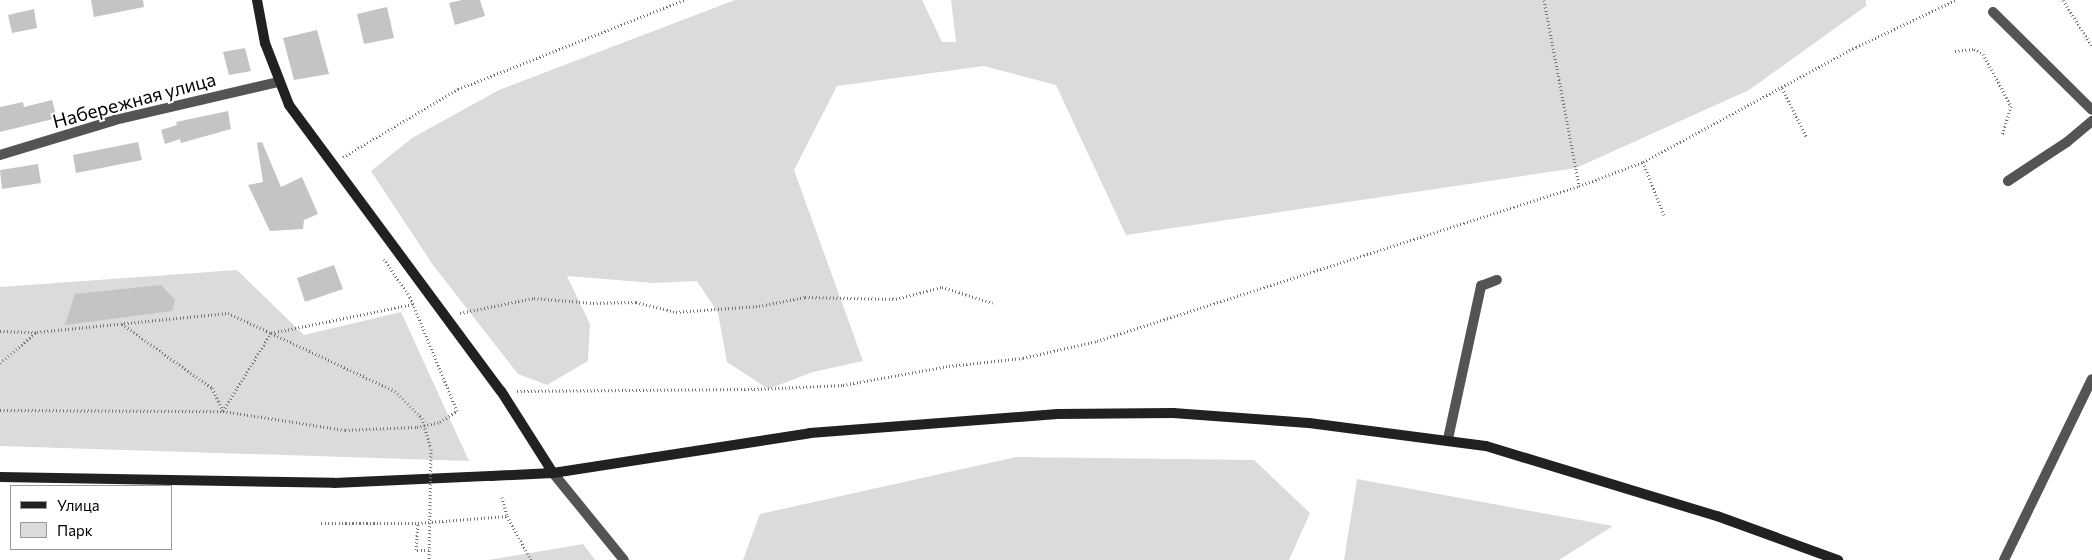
<!DOCTYPE html>
<meta charset="utf-8">
<style>
body{margin:0}
#map{position:relative;width:2092px;height:560px;overflow:hidden;background:#fff;font-family:Commissioner,sans-serif}
div>[style]{position:absolute}
.green>*{inset:0;background:#dbdbdb}
.building>*{inset:0;background:#c4c4c4}
.path>*{height:3px;margin-top:-1.5px;transform-origin:0;background:repeating-linear-gradient(90deg,#767676 0 1px,transparent 0 3.5px)}
.lane>*{height:10px;margin:-5px;padding:0 5px;transform-origin:5px;border-radius:5px;background:#545454}
.street>*{height:10px;margin:-5px;padding:0 5px;transform-origin:5px;border-radius:5px;background:#545454}
.secondary>*{height:10px;margin:-5px;padding:0 5px;transform-origin:5px;border-radius:5px;background:#212121}
.path-bridge>*{height:3px;margin-top:-1.5px;transform-origin:0;background:repeating-linear-gradient(90deg,#767676 0 1px,transparent 0 3.5px)}
span{translate:-50% -50%;white-space:nowrap;text-align:center;line-height:1.15;-webkit-text-stroke:4px #fff;paint-order:stroke}
.street-label{font-size:19px;color:#000}
.legend{position:absolute;left:10px;top:485px;width:162px;height:65px;box-sizing:border-box;background:#fff;border:1px solid #999;margin:0;padding:6px 9px;list-style:none;font-size:15px;color:#000}
.legend li{display:flex;align-items:center;gap:10px;height:25px}
.legend b{width:25px;border:1px solid #999}
</style>
<div id="map">
<div class="green">
<div style="clip-path:polygon(735px 0,922px 0,942px 42px,956px 42px,951px 0,1866px 0,1866px 6px,1749px 90px,1576px 168px,1126px 235px,1056px 85px,984px 66px,837px 86px,794px 170px,863px 361px,813px 372px,768px 389px,727px 362px,718px 313px,697px 281px,654px 283px,567px 276px,590px 324px,588px 361px,547px 385px,518px 374px,433px 265px,371px 171px,412px 138px,499px 90px)"></div>
<div style="clip-path:polygon(237px 270px,304px 335px,401px 312px,469px 461px,0 446px,0 287px)"></div>
<div style="clip-path:polygon(1016px 457px,1254px 460px,1310px 513px,1289px 560px,743px 560px,760px 514px)"></div>
<div style="clip-path:polygon(1357px 479px,1613px 526px,1559px 560px,1344px 560px)"></div>
<div style="clip-path:polygon(583px 544px,595px 560px,488px 560px)"></div>
</div>
<div class="building">
<div style="clip-path:polygon(91px 0,143px 0,144px 7px,94px 17px)"></div>
<div style="clip-path:polygon(462px 0,480px 0,485px 16px,455px 25px,449px 3px)"></div>
<div style="clip-path:polygon(387px 7px,394px 38px,364px 44px,357px 14px)"></div>
<div style="clip-path:polygon(34px 9px,37px 28px,12px 33px,8px 15px)"></div>
<div style="clip-path:polygon(317px 30px,329px 74px,294px 80px,283px 38px)"></div>
<div style="clip-path:polygon(245px 48px,251px 71px,229px 75px,223px 52px)"></div>
<div style="clip-path:polygon(52px 100px,57px 118px,0 132px,0 107px,23px 102px,24px 107px)"></div>
<div style="clip-path:polygon(228px 111px,231px 129px,181px 143px,180px 139px,165px 144px,161px 130px,177px 125px,176px 122px)"></div>
<div style="clip-path:polygon(138px 142px,142px 160px,76px 173px,73px 155px)"></div>
<div style="clip-path:polygon(262px 142px,281px 187px,302px 177px,318px 214px,304px 220px,303px 229px,270px 231px,248px 185px,263px 182px,257px 143px)"></div>
<div style="clip-path:polygon(38px 164px,41px 183px,2px 189px,0 170px)"></div>
<div style="clip-path:polygon(334px 265px,343px 289px,305px 302px,297px 278px)"></div>
<div style="clip-path:polygon(161px 285px,175px 300px,172px 311px,65px 325px,75px 294px)"></div>
</div>
<div class="path">
<div style="left:1544px;top:0;width:189px;rotate:79.3deg"></div>
<div style="left:2063px;top:0;width:54px;rotate:57.8deg"></div>
<div style="left:1955px;top:51px;width:19px;rotate:-6deg"></div>
<div style="left:1974px;top:49px;width:10px;rotate:29deg"></div>
<div style="left:1983px;top:54px;width:59px;rotate:61.7deg"></div>
<div style="left:2011px;top:106px;width:31px;rotate:107deg"></div>
<div style="left:1782px;top:88px;width:54px;rotate:63.4deg"></div>
<div style="left:343px;top:157px;width:134px;rotate:-30.6deg"></div>
<div style="left:458px;top:89px;width:243px;rotate:-21.5deg"></div>
<div style="left:1643px;top:162px;width:57px;rotate:68.4deg"></div>
<div style="left:460px;top:313px;width:76px;rotate:-11.5deg"></div>
<div style="left:534px;top:298px;width:59px;rotate:4.8deg"></div>
<div style="left:593px;top:303px;width:43px;rotate:-1.3deg"></div>
<div style="left:636px;top:302px;width:41px;rotate:14deg"></div>
<div style="left:676px;top:312px;width:83px;rotate:-4.1deg"></div>
<div style="left:759px;top:306px;width:47px;rotate:-11.1deg"></div>
<div style="left:805px;top:297px;width:91px;rotate:1.3deg"></div>
<div style="left:896px;top:299px;width:48px;rotate:-14.6deg"></div>
<div style="left:942px;top:287px;width:53px;rotate:17.4deg"></div>
<div style="left:122px;top:324px;width:110px;rotate:35.4deg"></div>
<div style="left:212px;top:388px;width:25px;rotate:64deg"></div>
<div style="left:223px;top:411px;width:123px;rotate:8.9deg"></div>
<div style="left:345px;top:430px;width:72px;rotate:-2.4deg"></div>
<div style="left:417px;top:427px;width:24px;rotate:-12deg"></div>
<div style="left:440px;top:422px;width:20px;rotate:-33deg"></div>
<div style="left:457px;top:411px;width:123px;rotate:-112.4deg"></div>
<div style="left:410px;top:297px;width:46px;rotate:-124.4deg"></div>
<div style="left:0;top:331px;width:37px;rotate:2deg"></div>
<div style="left:37px;top:332px;width:192px;rotate:-5.7deg"></div>
<div style="left:228px;top:313px;width:47px;rotate:24.9deg"></div>
<div style="left:0;top:363px;width:48px;rotate:-40deg"></div>
<div style="left:517px;top:391px;width:237px;rotate:-0.5deg"></div>
<div style="left:754px;top:389px;width:89px;rotate:-2.6deg"></div>
<div style="left:843px;top:385px;width:108px;rotate:-10.2deg"></div>
<div style="left:949px;top:366px;width:74px;rotate:-6.2deg"></div>
<div style="left:1023px;top:358px;width:76px;rotate:-12.9deg"></div>
<div style="left:1097px;top:341px;width:506px;rotate:-17.83deg"></div>
<div style="left:1579px;top:186px;width:68px;rotate:-20.6deg"></div>
<div style="left:1643px;top:162px;width:242px;rotate:-28.4deg"></div>
<div style="left:1856px;top:47px;width:110px;rotate:-25.2deg"></div>
<div style="left:0;top:410px;width:223px;rotate:0.3deg"></div>
<div style="left:223px;top:411px;width:92px;rotate:-58.4deg"></div>
<div style="left:271px;top:333px;width:145px;rotate:-11.5deg"></div>
<div style="left:502px;top:497px;width:20px;rotate:75deg"></div>
<div style="left:507px;top:516px;width:50px;rotate:61.4deg"></div>
<div style="left:321px;top:523px;width:97px"></div>
<div style="left:429px;top:550px;width:13px;rotate:180deg"></div>
<div style="left:416px;top:550px;width:27px;rotate:-86deg"></div>
<div style="left:418px;top:523px;width:89px;rotate:-4.5deg"></div>
</div>
<div class="lane">
<div style="left:1993px;top:12px;width:139px;rotate:44.7deg"></div>
<div style="left:2008px;top:181px;width:71px;rotate:-33.5deg"></div>
<div style="left:2067px;top:142px;width:33px;rotate:-40deg"></div>
<div style="left:1448px;top:439px;width:157px;rotate:-77.8deg"></div>
<div style="left:1481px;top:286px;width:17px;rotate:-21deg"></div>
<div style="left:2004px;top:560px;width:201px;rotate:-64.1deg"></div>
</div>
<div class="street">
<div style="left:0;top:155px;width:120px;rotate:-16.9deg"></div>
<div style="left:115px;top:120px;width:167px;rotate:-13.1deg"></div>
<div style="left:553px;top:473px;width:112px;rotate:50.8deg"></div>
</div>
<div class="secondary">
<div style="left:257px;top:0;width:44px;rotate:79.5deg"></div>
<div style="left:265px;top:43px;width:66px;rotate:68.8deg"></div>
<div style="left:289px;top:105px;width:356px;rotate:53.5deg"></div>
<div style="left:501px;top:391px;width:97px;rotate:57.6deg"></div>
<div style="left:0;top:477px;width:334px;rotate:1deg"></div>
<div style="left:334px;top:483px;width:157px;rotate:-2.6deg"></div>
<div style="left:491px;top:476px;width:62px;rotate:-2.8deg"></div>
<div style="left:553px;top:473px;width:260px;rotate:-8.8deg"></div>
<div style="left:810px;top:433px;width:248px;rotate:-4.4deg"></div>
<div style="left:1057px;top:414px;width:116px;rotate:-0.5deg"></div>
<div style="left:1173px;top:413px;width:136px;rotate:4.2deg"></div>
<div style="left:1309px;top:423px;width:178px;rotate:7.4deg"></div>
<div style="left:1486px;top:446px;width:241px;rotate:16.9deg"></div>
<div style="left:1717px;top:516px;width:129px;rotate:20deg"></div>
</div>
<div class="path-bridge">
<div style="left:271px;top:333px;width:137px;rotate:25.1deg"></div>
<div style="left:395px;top:391px;width:38px;rotate:45deg"></div>
<div style="left:422px;top:418px;width:32px;rotate:74deg"></div>
<div style="left:431px;top:449px;width:111px;rotate:91deg"></div>
</div>
<div class="street-label">
<span style="left:134px;top:100px;rotate:-15deg">Набережная улица</span>
</div>
<ul class="legend">
<li><b style="height:6px;background:#212121"></b>Улица</li>
<li><b style="height:14px;background:#dbdbdb"></b>Парк</li>
</ul>
</div>
